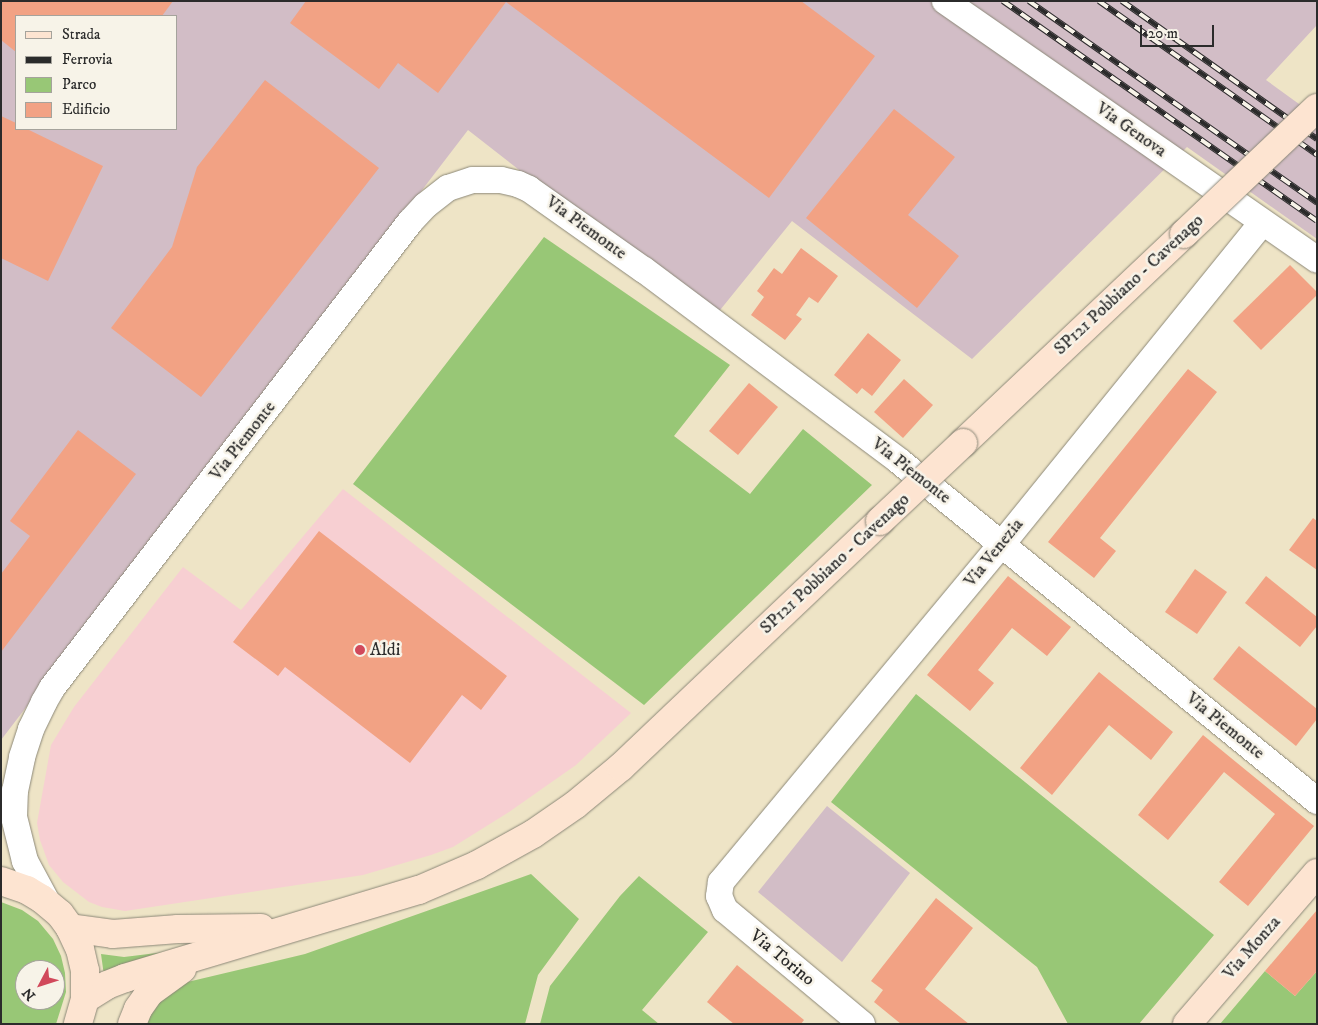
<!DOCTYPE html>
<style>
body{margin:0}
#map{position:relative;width:1318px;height:1025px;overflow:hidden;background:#eee4c6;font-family:"IM FELL DW Pica",serif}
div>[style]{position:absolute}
.built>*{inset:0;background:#f7cfd2}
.industrial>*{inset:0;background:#d2bdc6}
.green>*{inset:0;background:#98c776}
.building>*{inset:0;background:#f2a284}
.roads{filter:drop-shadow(0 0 1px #8c8878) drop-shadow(0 0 1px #8c8878)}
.street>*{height:26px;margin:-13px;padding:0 13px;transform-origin:13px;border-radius:13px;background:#fff}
.secondary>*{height:28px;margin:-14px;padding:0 14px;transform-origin:14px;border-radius:14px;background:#fde4d1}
.rail>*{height:5.5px;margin-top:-2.75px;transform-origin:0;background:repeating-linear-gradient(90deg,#f7f3e8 0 11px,#2b2b2b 0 22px);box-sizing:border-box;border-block:1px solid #2b2b2b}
.bridges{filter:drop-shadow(0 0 1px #8c8878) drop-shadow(0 0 1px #8c8878)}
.secondary-bridge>*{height:28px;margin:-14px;padding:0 14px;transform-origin:14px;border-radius:14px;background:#fde4d1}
.dots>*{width:14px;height:14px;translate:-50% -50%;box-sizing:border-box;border:2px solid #f7f3e8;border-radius:50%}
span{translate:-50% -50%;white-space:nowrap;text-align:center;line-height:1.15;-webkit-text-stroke:5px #f7f3e8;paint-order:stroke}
.street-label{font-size:18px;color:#2b2b2b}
.poi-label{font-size:18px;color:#2b2b2b}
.left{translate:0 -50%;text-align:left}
.frame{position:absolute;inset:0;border:2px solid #2b2b2b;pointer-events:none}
.legend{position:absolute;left:15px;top:15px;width:162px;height:115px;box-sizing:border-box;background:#f7f3e8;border:1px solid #a5a39c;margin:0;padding:6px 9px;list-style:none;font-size:15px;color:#2b2b2b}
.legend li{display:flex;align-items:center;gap:10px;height:25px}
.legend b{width:25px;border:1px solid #a5a39c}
.north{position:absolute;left:15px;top:960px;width:50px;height:50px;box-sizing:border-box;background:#f7f3e8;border:1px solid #a5a39c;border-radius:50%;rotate:230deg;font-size:14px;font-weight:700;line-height:20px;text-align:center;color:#2b2b2b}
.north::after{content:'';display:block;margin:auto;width:18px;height:22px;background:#d1495b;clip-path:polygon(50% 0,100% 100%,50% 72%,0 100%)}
.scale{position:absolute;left:1140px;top:25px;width:74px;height:22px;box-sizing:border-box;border:2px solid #2b2b2b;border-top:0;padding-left:6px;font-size:15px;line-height:18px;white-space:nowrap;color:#2b2b2b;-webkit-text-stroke:4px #f7f3e8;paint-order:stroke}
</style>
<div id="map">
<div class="built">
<div style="clip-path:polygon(343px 489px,631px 713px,576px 765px,509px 812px,453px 847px,431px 855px,363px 875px,125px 911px,102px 907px,89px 902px,63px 882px,49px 865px,40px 840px,37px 823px,51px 745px,74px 707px,183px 567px,241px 610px)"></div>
</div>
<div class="industrial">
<div style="clip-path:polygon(evenodd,1px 1px,1317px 1px,1317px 25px,1266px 80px,1317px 117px,1317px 239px,1187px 147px,972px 359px,792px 221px,712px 320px,468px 130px,1px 740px,1px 1px,16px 16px,176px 16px,176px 129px,16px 129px,16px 16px)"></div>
<div style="clip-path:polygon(827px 806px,910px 873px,842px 962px,758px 892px)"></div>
</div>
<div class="green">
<div style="clip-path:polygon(544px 237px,730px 365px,674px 436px,750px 494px,803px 429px,872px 485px,644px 705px,353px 484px)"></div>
<div style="clip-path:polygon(916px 694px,1214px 935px,1139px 1024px,1068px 1024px,1037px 967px,831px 802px)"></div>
<div style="clip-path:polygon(531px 874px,579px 919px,538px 975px,525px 1024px,143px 1024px,144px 1014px,179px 984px,305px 954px)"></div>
<div style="clip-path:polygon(639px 876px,708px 932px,642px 1010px,659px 1024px,540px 1024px,550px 986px,620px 896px)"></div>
<div style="clip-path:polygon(evenodd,1px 902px,22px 910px,38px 921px,53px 939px,61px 956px,65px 973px,66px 992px,56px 1024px,1px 1024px,1px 902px,25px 970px,55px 970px,55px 1000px,25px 1000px,25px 970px)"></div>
<div style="clip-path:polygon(198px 948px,105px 983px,101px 954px,124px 957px)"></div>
<div style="clip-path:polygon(1265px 971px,1295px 996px,1317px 971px,1317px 1024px,1220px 1024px)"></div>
</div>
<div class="building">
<div style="clip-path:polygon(1px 1px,173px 1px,162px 16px,16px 16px,16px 52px,1px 40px)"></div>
<div style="clip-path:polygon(306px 1px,801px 1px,875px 56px,769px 198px,506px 2px,438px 93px,398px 63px,379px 89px,290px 23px)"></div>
<div style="clip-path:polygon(265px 80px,379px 168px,201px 397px,111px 328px,172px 247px,197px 167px)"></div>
<div style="clip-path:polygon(894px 109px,955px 157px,908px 215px,959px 256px,917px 308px,806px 218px)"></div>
<div style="clip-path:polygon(1px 116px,16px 123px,16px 129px,27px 129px,103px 166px,48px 281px,1px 258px)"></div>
<div style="clip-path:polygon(801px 248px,838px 276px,818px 303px,809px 297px,796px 315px,802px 319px,785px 340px,751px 315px,764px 297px,757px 291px,774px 268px,782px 274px)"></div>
<div style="clip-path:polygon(1290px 265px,1317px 292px,1317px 295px,1261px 350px,1233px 321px)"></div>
<div style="clip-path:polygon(868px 333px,901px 360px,872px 396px,862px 388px,857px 394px,834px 375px)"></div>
<div style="clip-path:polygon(1188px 369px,1217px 392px,1100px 538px,1116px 551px,1094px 578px,1048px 542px)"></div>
<div style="clip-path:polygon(904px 379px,933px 405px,903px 438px,874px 412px)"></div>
<div style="clip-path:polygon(749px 383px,778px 407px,738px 455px,709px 431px)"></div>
<div style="clip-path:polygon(78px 430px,136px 474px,1px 652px,1px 574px,30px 536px,10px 521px)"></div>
<div style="clip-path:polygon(1313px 518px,1317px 521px,1317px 570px,1289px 550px)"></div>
<div style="clip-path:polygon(319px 531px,507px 676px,481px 710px,462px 695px,410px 763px,285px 667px,278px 676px,233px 642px)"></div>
<div style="clip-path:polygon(1195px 569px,1227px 592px,1197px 634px,1165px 612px)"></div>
<div style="clip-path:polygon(1008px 576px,1071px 627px,1047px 656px,1012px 628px,978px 670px,994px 683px,970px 711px,927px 675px)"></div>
<div style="clip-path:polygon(1266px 576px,1317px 617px,1317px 626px,1300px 647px,1245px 603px)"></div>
<div style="clip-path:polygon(1239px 646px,1317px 709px,1317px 719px,1296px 746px,1213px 679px)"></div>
<div style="clip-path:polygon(1099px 672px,1173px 732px,1151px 760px,1109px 725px,1052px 795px,1020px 768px)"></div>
<div style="clip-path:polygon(1203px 735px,1314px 826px,1248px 906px,1219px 882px,1275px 814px,1224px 772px,1168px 840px,1138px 815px)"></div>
<div style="clip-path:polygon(936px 898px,973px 928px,925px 989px,969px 1024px,901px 1024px,874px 1002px,883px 990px,871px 981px)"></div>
<div style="clip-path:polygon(1317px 910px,1317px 971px,1295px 996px,1265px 971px)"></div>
<div style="clip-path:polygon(737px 965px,804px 1020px,801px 1024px,734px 1024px,707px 1002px)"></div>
</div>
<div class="roads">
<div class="street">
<div style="left:945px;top:1px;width:453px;rotate:34.8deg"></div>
<div style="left:47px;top:902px;width:47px;rotate:-118.2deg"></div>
<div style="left:25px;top:861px;width:45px;rotate:-104deg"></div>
<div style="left:14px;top:817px;width:26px;rotate:-88deg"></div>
<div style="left:15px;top:791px;width:35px;rotate:-78deg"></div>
<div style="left:22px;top:757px;width:29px;rotate:-72deg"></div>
<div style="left:31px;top:729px;width:30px;rotate:-64deg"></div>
<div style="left:44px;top:702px;width:16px;rotate:-60deg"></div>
<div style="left:52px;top:688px;width:588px;rotate:-52.47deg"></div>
<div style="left:410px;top:222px;width:23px;rotate:-47deg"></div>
<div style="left:426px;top:205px;width:28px;rotate:-38deg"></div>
<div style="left:448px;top:188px;width:26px;rotate:-18deg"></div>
<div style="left:473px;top:180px;width:28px"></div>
<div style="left:501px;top:180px;width:17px;rotate:13deg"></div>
<div style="left:518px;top:184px;width:12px;rotate:24deg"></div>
<div style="left:529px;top:189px;width:141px;rotate:35.2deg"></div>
<div style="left:644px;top:270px;width:319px;rotate:36.8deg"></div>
<div style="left:899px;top:461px;width:539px;rotate:39.12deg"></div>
<div style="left:862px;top:1024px;width:178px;rotate:-140.2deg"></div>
<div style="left:725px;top:910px;width:15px;rotate:-113deg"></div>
<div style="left:719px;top:896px;width:14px;rotate:-82deg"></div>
<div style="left:721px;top:882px;width:440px;rotate:-50.3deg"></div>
<div style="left:1002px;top:544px;width:414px;rotate:-51deg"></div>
</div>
<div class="secondary">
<div style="left:963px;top:443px;width:304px;rotate:-43.4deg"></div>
<div style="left:1px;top:881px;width:28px;rotate:19deg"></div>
<div style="left:27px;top:890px;width:17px;rotate:31deg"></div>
<div style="left:42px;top:899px;width:23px;rotate:40deg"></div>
<div style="left:60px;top:914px;width:17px;rotate:54deg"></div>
<div style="left:70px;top:928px;width:23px;rotate:65deg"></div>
<div style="left:80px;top:949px;width:23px;rotate:77deg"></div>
<div style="left:85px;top:971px;width:28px;rotate:90deg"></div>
<div style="left:85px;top:999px;width:26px;rotate:106deg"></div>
<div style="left:70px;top:928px;width:43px;rotate:7.9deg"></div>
<div style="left:113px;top:934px;width:65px;rotate:-4.4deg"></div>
<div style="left:178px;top:929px;width:83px;rotate:-0.7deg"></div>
<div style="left:85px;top:999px;width:26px;rotate:-32deg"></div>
<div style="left:107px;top:985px;width:19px;rotate:-21deg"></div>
<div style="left:125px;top:978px;width:307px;rotate:-16.7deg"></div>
<div style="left:419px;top:890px;width:63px;rotate:-23.3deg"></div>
<div style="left:477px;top:865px;width:64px;rotate:-29deg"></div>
<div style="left:533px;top:834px;width:51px;rotate:-34.6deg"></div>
<div style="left:575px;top:805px;width:60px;rotate:-39.6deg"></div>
<div style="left:621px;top:767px;width:357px;rotate:-43.5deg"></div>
<div style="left:132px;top:1024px;width:16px;rotate:-68deg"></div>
<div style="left:138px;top:1009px;width:19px;rotate:-55deg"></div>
<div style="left:149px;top:993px;width:41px;rotate:-36deg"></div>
<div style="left:1187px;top:1024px;width:199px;rotate:-49.3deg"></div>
</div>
</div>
<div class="rail">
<div style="left:1003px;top:1px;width:383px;rotate:35deg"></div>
<div style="left:1029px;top:1px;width:352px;rotate:35deg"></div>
<div style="left:1099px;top:1px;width:267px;rotate:35.2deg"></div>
<div style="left:1122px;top:1px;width:239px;rotate:35.3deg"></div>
</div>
<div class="bridges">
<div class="secondary-bridge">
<div style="left:1184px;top:234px;width:183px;rotate:-43.5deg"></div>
<div style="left:880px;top:521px;width:114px;rotate:-43.2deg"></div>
</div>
</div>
<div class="dots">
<div style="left:360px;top:650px;background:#d1495b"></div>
</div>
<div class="street-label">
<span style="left:1131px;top:130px;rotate:35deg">Via Genova</span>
<span style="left:586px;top:228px;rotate:36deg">Via Piemonte</span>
<span style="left:1129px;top:285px;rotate:-43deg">SP121 Pobbiano - Cavenago</span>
<span style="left:243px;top:441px;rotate:-52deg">Via Piemonte</span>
<span style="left:911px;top:471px;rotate:38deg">Via Piemonte</span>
<span style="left:994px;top:553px;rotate:-51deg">Via Venezia</span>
<span style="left:835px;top:564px;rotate:-43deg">SP121 Pobbiano - Cavenago</span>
<span style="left:1225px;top:726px;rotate:39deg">Via Piemonte</span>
<span style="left:1252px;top:948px;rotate:-49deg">Via Monza</span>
<span style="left:782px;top:958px;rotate:39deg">Via Torino</span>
</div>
<div class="poi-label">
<span class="left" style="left:370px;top:650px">Aldi</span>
</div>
<div class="frame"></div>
<ul class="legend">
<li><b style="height:6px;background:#fde4d1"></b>Strada</li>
<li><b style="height:6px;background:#2b2b2b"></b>Ferrovia</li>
<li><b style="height:14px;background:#98c776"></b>Parco</li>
<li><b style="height:14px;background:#f2a284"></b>Edificio</li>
</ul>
<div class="north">N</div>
<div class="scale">20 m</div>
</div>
